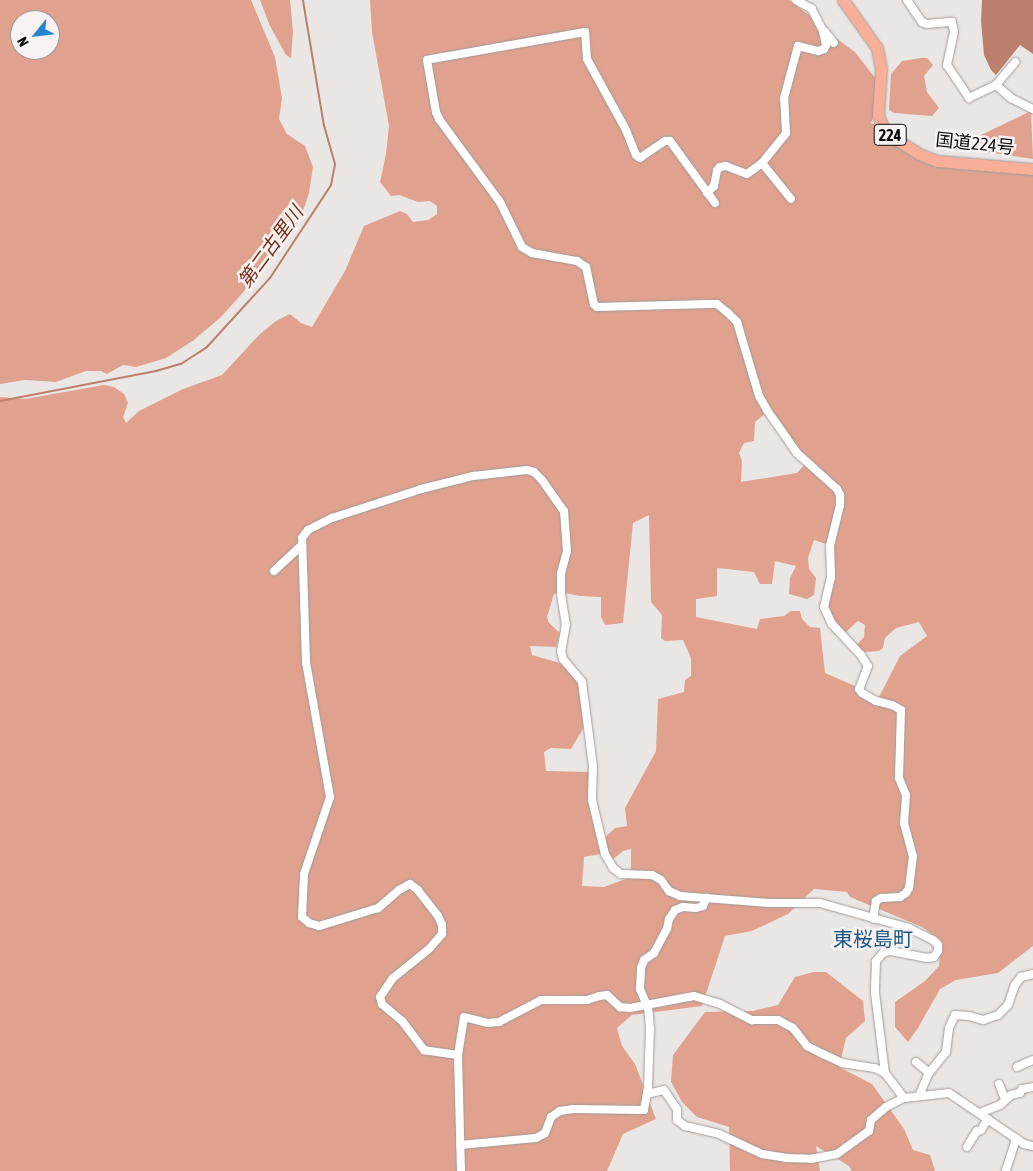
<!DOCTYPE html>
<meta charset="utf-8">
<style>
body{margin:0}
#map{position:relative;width:1033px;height:1171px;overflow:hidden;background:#eae6e4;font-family:"Asap Condensed","Noto Sans JP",sans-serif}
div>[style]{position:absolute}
.forest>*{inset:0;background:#e0a28f}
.water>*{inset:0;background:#ba7f6d}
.stream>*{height:2px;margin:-1px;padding:0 1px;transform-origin:1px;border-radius:1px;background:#ba7f6d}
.roads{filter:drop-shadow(0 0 1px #a09b9a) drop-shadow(0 0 1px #a09b9a)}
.minor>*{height:8px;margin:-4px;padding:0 4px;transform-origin:4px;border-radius:4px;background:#fff}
.highway>*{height:11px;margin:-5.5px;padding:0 5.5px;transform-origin:5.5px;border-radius:5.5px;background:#f9ae97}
span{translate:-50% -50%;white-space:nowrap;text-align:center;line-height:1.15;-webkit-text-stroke:5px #f8f3f2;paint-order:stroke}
.shield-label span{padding:1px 4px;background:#f8f3f2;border:1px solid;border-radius:4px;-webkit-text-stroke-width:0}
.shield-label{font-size:16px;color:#0d0c0c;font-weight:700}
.street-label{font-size:18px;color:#0d0c0c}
.water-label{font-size:19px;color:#772e17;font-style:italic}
.quarter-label{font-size:20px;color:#1a5687}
.north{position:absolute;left:10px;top:10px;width:50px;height:50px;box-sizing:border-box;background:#f8f3f2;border:1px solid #9a9796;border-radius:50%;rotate:241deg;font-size:14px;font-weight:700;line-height:20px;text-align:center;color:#0d0c0c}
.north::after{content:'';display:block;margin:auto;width:18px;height:22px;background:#2385d0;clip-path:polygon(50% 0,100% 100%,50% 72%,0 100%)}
</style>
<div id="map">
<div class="forest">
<div style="clip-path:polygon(evenodd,0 0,251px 0,275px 57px,282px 98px,279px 119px,287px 134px,305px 146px,313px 167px,309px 193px,300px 220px,277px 253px,247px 288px,221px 317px,194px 340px,166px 358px,136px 367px,123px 365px,107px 374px,101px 371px,86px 371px,56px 382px,25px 380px,0 384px,0 0,20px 20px,50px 20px,50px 50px,20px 50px,20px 20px)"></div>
<div style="clip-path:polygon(260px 0,290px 0,293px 32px,291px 58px,286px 55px,270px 26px)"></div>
<div style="clip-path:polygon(evenodd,370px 0,789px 0,809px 15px,820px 31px,822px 39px,837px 39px,855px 52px,876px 79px,875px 114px,871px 123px,876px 125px,881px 141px,898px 146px,924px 161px,1033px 174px,1033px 946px,998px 973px,956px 980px,940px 989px,918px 1028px,908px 1042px,895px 1027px,895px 1002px,925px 981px,939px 966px,941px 940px,922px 927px,850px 897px,847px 892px,814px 889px,788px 914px,752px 931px,725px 936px,702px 1006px,632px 1015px,617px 1028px,622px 1046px,635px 1064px,656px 1119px,623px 1134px,607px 1171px,0 1171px,0 397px,25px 399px,104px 385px,114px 387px,124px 394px,128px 403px,123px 417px,126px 423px,139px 411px,183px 389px,222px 375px,259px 335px,276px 321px,290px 314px,301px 323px,312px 327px,345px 271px,364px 226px,400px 211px,407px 214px,413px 222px,428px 220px,437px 214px,437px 206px,430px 201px,418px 202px,399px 195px,391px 196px,380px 182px,386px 154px,389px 126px,372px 32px,370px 0,770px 410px,798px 451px,808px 461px,797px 473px,741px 482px,742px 461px,739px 453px,744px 443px,754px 441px,755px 422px,770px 410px,370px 0,649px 515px,651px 602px,662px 615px,661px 638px,665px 641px,683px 640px,691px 658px,691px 676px,685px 680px,684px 692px,658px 699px,656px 751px,625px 808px,627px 826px,615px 828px,603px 839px,607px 852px,612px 860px,623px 851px,631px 849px,631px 877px,604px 887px,582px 886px,584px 857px,601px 854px,589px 772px,546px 771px,544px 752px,551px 748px,571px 749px,584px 727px,579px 683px,560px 663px,532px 655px,530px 646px,556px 647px,560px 633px,549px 623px,547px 617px,554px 594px,565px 593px,580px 596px,601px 597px,601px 617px,605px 625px,623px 623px,633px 523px,649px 515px,370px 0,814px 540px,832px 546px,828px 607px,834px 623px,841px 632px,846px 632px,858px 621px,865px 625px,864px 637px,856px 646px,865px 652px,879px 651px,883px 648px,885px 638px,896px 628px,919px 622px,927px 636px,900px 656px,876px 703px,863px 698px,855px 686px,825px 673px,820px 628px,810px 627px,802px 619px,800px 611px,791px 611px,784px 616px,760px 619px,757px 629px,696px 617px,696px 599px,717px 596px,717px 568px,754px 572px,760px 584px,772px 584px,775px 561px,796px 566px,790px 578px,789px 594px,807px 599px,814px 595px,816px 578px,809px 569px,808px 558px,814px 540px)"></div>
<div style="clip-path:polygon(921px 58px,927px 58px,933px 65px,924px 76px,927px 92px,939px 108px,932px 116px,894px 113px,889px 110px,891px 74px,902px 61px)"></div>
<div style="clip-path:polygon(1031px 111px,1033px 159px,980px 151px,978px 142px,981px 135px)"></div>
<div style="clip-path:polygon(814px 972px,826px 972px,863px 1001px,865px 1021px,846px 1038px,839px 1067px,872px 1084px,904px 1129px,913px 1150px,930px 1155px,935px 1171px,852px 1171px,849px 1166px,816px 1146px,820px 1171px,730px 1171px,729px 1127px,697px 1117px,682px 1102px,671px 1082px,673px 1055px,705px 1012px,753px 1011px,778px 1005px,795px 977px)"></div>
</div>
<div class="water">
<div style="clip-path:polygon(982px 0,1033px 0,1033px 54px,1020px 45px,996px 75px,991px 70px,984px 55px,981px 21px)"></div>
</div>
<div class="stream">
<div style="left:0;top:401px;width:159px;rotate:-10.9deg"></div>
<div style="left:156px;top:371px;width:26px;rotate:-16deg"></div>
<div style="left:181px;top:364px;width:30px;rotate:-33deg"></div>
<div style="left:206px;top:348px;width:95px;rotate:-47.6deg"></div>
<div style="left:270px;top:278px;width:111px;rotate:-56.7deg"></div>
<div style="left:331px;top:185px;width:21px;rotate:-79deg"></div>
<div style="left:335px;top:164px;width:40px;rotate:-106deg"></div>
<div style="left:324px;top:126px;width:128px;rotate:-99.5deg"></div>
</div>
<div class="roads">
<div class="minor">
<div style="left:907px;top:0;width:27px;rotate:56deg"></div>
<div style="left:922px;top:22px;width:5px;rotate:22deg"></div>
<div style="left:927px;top:24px;width:25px;rotate:-5deg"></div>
<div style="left:952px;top:22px;width:10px;rotate:79deg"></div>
<div style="left:954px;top:32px;width:34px;rotate:102deg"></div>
<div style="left:947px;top:65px;width:40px;rotate:56deg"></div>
<div style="left:969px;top:98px;width:30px;rotate:-26deg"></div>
<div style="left:996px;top:85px;width:20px;rotate:41deg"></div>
<div style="left:1011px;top:98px;width:25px;rotate:27deg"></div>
<div style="left:823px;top:32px;width:2px"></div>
<div style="left:825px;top:32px;width:14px;rotate:51deg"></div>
<div style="left:996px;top:85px;width:30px;rotate:-50deg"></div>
<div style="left:762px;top:163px;width:46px;rotate:51.1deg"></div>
<div style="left:707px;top:193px;width:10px;rotate:-45deg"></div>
<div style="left:714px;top:186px;width:16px;rotate:-79deg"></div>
<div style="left:717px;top:170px;width:4px;rotate:-45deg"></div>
<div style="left:720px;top:167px;width:6px;rotate:-9deg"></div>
<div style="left:726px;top:166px;width:22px;rotate:21deg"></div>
<div style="left:747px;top:174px;width:19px;rotate:-36deg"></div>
<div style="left:762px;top:163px;width:38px;rotate:-51deg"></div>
<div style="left:786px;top:133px;width:35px;rotate:-93deg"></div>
<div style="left:784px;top:98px;width:54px;rotate:-74.9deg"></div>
<div style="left:798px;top:46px;width:21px;rotate:14deg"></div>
<div style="left:818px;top:51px;width:6px;rotate:-18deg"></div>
<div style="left:824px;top:49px;width:4px;rotate:-63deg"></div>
<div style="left:826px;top:45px;width:14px;rotate:-102deg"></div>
<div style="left:823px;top:31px;width:25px;rotate:-117deg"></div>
<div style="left:812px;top:9px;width:18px;rotate:-151deg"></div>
<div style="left:715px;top:203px;width:77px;rotate:-126deg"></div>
<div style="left:670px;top:141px;width:5px;rotate:180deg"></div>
<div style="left:665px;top:141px;width:30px;rotate:146deg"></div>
<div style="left:640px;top:158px;width:5px;rotate:-143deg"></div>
<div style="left:636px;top:155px;width:27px;rotate:-112deg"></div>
<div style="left:626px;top:130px;width:81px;rotate:-118.8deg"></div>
<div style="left:587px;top:59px;width:27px;rotate:-94deg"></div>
<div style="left:585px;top:32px;width:160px;rotate:170deg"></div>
<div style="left:427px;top:60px;width:53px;rotate:80.2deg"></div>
<div style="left:436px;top:112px;width:8px;rotate:67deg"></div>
<div style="left:439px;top:119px;width:103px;rotate:53.7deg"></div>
<div style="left:500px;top:202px;width:50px;rotate:63.9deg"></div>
<div style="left:522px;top:247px;width:12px;rotate:31deg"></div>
<div style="left:532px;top:253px;width:46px;rotate:10.1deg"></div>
<div style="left:577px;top:261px;width:11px;rotate:34deg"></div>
<div style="left:586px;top:267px;width:38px;rotate:78deg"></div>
<div style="left:594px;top:304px;width:4px;rotate:45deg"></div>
<div style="left:597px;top:307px;width:111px;rotate:-1.5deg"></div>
<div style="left:708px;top:304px;width:9px"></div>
<div style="left:717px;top:304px;width:14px;rotate:39deg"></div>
<div style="left:728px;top:313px;width:13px;rotate:45deg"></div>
<div style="left:737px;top:322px;width:77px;rotate:73.4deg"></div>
<div style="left:759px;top:396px;width:16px;rotate:60deg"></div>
<div style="left:767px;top:410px;width:52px;rotate:55.1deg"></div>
<div style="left:797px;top:453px;width:54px;rotate:42deg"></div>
<div style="left:837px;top:489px;width:7px;rotate:63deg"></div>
<div style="left:840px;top:495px;width:10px;rotate:90deg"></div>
<div style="left:840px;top:505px;width:42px;rotate:103.7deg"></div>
<div style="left:830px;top:546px;width:31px;rotate:88deg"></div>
<div style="left:831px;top:577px;width:31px;rotate:103deg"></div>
<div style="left:824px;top:607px;width:19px;rotate:65deg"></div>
<div style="left:832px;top:624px;width:42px;rotate:46.9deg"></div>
<div style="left:861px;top:655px;width:13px;rotate:58deg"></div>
<div style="left:868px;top:666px;width:25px;rotate:111deg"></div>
<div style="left:859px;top:689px;width:5px;rotate:53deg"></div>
<div style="left:862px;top:693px;width:16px;rotate:30deg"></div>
<div style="left:876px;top:701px;width:16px;rotate:14deg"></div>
<div style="left:892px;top:705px;width:10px;rotate:29deg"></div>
<div style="left:901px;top:710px;width:68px;rotate:91.7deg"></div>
<div style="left:899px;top:778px;width:18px;rotate:68deg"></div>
<div style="left:906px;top:795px;width:28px;rotate:94deg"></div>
<div style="left:904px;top:823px;width:34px;rotate:75deg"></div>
<div style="left:913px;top:856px;width:32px;rotate:97deg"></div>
<div style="left:909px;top:888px;width:6px;rotate:121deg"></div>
<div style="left:906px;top:893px;width:7px;rotate:146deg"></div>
<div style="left:900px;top:897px;width:19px;rotate:177deg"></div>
<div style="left:881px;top:898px;width:6px;rotate:149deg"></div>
<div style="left:876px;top:901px;width:18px;rotate:99deg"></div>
<div style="left:274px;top:571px;width:37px;rotate:-43deg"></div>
<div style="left:458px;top:1055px;width:34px;rotate:-172deg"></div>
<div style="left:424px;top:1050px;width:36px;rotate:-127deg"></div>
<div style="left:402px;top:1021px;width:26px;rotate:-140deg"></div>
<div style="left:382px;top:1004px;width:7px;rotate:-106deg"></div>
<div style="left:380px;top:997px;width:23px;rotate:-56deg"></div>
<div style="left:393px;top:978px;width:46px;rotate:-38.9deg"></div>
<div style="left:429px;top:949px;width:20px;rotate:-49deg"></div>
<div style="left:442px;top:934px;width:9px;rotate:-90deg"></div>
<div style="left:442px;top:925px;width:10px;rotate:-114deg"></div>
<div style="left:438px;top:916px;width:33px;rotate:-128deg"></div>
<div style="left:418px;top:890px;width:10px;rotate:-143deg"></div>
<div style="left:410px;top:884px;width:13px;rotate:151deg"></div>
<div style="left:399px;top:890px;width:28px;rotate:139deg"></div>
<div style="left:378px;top:908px;width:62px;rotate:163deg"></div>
<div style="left:319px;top:926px;width:10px;rotate:-163deg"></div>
<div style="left:309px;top:923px;width:9px;rotate:-139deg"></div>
<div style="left:302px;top:917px;width:43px;rotate:-87.3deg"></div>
<div style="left:304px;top:874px;width:81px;rotate:-71.3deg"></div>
<div style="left:330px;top:797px;width:137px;rotate:-100.1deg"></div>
<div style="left:306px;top:662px;width:124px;rotate:-91.8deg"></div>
<div style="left:302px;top:538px;width:10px;rotate:-53deg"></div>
<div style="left:308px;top:530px;width:27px;rotate:-27deg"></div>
<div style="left:332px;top:518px;width:94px;rotate:-18deg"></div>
<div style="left:421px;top:489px;width:54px;rotate:-14deg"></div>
<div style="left:473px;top:476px;width:54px;rotate:-6.3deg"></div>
<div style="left:527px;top:470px;width:7px;rotate:16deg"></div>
<div style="left:534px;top:472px;width:11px;rotate:45deg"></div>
<div style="left:542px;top:480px;width:38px;rotate:55deg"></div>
<div style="left:564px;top:511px;width:40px;rotate:85.7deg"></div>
<div style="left:567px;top:551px;width:24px;rotate:105deg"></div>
<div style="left:561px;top:574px;width:20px;rotate:90deg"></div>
<div style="left:561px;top:594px;width:30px;rotate:81deg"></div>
<div style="left:566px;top:624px;width:27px;rotate:100deg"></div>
<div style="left:561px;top:651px;width:8px;rotate:76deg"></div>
<div style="left:563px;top:659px;width:30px;rotate:50deg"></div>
<div style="left:582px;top:682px;width:86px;rotate:82.6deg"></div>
<div style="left:593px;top:767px;width:33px;rotate:92deg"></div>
<div style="left:592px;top:800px;width:56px;rotate:76.5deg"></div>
<div style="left:605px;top:854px;width:16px;rotate:60deg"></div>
<div style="left:613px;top:868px;width:10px;rotate:37deg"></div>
<div style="left:621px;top:874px;width:31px;rotate:2deg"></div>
<div style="left:652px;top:875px;width:10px;rotate:29deg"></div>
<div style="left:661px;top:880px;width:14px;rotate:54deg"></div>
<div style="left:669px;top:891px;width:12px;rotate:24deg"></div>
<div style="left:680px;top:896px;width:89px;rotate:4.5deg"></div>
<div style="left:769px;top:903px;width:51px"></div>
<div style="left:820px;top:903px;width:92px;rotate:15.7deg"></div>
<div style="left:909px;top:928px;width:27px;rotate:27deg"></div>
<div style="left:933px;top:940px;width:7px;rotate:45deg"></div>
<div style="left:938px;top:945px;width:6px;rotate:90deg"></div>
<div style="left:938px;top:951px;width:7px;rotate:124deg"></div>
<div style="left:934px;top:957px;width:7px;rotate:172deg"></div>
<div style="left:927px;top:958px;width:38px;rotate:-169deg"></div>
<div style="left:890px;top:951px;width:7px;rotate:164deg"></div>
<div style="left:883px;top:953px;width:11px;rotate:131deg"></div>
<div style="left:876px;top:961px;width:32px;rotate:92deg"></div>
<div style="left:875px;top:993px;width:81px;rotate:82.9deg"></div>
<div style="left:885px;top:1073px;width:31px;rotate:53deg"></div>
<div style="left:916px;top:1062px;width:17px;rotate:40deg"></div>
<div style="left:1017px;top:1067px;width:17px;rotate:-24deg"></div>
<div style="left:999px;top:1084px;width:16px;rotate:68deg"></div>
<div style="left:647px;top:1094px;width:17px;rotate:-13deg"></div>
<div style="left:664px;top:1090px;width:23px;rotate:56deg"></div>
<div style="left:677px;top:1109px;width:11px;rotate:90deg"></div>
<div style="left:677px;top:1120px;width:10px;rotate:37deg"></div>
<div style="left:685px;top:1126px;width:35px;rotate:13deg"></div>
<div style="left:719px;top:1134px;width:47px;rotate:24.9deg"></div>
<div style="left:762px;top:1154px;width:24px;rotate:9deg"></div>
<div style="left:786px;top:1158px;width:25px;rotate:2deg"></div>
<div style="left:811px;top:1159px;width:26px;rotate:-11deg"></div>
<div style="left:837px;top:1154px;width:39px;rotate:-36deg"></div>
<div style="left:869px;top:1131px;width:11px;rotate:-80deg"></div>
<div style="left:871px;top:1120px;width:20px;rotate:-41deg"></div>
<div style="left:886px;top:1107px;width:20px;rotate:-27deg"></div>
<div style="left:904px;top:1098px;width:45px;rotate:-6.3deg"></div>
<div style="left:949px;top:1093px;width:91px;rotate:34.2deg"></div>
<div style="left:1024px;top:1144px;width:9px;rotate:13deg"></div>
<div style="left:919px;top:1096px;width:25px;rotate:-67deg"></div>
<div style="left:929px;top:1073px;width:27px;rotate:-51deg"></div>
<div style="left:946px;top:1052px;width:24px;rotate:-83deg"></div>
<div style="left:949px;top:1028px;width:14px;rotate:-65deg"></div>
<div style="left:955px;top:1015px;width:14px;rotate:4deg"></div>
<div style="left:969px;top:1016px;width:15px;rotate:16deg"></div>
<div style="left:983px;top:1020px;width:16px;rotate:-18deg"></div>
<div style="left:998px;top:1015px;width:14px;rotate:-45deg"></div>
<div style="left:1008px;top:1005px;width:21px;rotate:-71deg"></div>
<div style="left:1015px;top:985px;width:10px;rotate:-53deg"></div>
<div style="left:1021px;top:977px;width:12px;rotate:-14deg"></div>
<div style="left:980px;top:1113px;width:22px;rotate:-22deg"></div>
<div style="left:1000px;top:1105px;width:15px;rotate:-42deg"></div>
<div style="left:1011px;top:1095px;width:9px;rotate:-13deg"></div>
<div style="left:1020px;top:1093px;width:4px;rotate:-63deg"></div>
<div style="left:1022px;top:1089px;width:11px;rotate:-10deg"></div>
<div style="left:460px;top:1145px;width:76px;rotate:-5.3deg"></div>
<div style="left:536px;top:1138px;width:10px;rotate:-29deg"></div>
<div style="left:545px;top:1133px;width:17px;rotate:-69deg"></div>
<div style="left:551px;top:1117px;width:11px;rotate:-34deg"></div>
<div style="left:560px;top:1111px;width:13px;rotate:-9deg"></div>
<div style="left:573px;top:1109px;width:71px;rotate:0.8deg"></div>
<div style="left:644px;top:1110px;width:22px;rotate:-80deg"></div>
<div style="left:648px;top:1088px;width:59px;rotate:-88.1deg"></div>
<div style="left:650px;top:1029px;width:21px;rotate:-95deg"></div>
<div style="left:648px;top:1008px;width:21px;rotate:-113deg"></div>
<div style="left:640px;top:989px;width:21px;rotate:-87deg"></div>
<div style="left:641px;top:968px;width:9px;rotate:-69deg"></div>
<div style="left:644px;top:960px;width:12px;rotate:-35deg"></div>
<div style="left:654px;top:953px;width:27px;rotate:-62deg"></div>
<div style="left:667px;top:929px;width:10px;rotate:-79deg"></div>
<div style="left:669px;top:919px;width:11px;rotate:-56deg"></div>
<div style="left:675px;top:910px;width:9px;rotate:-21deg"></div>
<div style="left:683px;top:907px;width:13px;rotate:4deg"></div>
<div style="left:696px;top:908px;width:7px;rotate:-16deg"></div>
<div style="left:703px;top:906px;width:9px;rotate:-69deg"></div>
<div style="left:967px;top:1147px;width:12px;rotate:-59deg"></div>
<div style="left:973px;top:1137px;width:7px;rotate:-56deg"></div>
<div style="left:977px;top:1131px;width:4px;rotate:-14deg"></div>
<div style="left:981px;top:1130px;width:13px;rotate:-58deg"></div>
<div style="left:1006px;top:1170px;width:33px;rotate:-72deg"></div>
<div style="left:461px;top:1171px;width:116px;rotate:-91.5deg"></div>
<div style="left:458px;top:1055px;width:38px;rotate:-81deg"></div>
<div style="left:464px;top:1017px;width:25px;rotate:14deg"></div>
<div style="left:488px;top:1023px;width:11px;rotate:-5deg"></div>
<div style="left:499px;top:1022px;width:47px;rotate:-27.6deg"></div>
<div style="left:541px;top:1000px;width:46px"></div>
<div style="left:587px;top:1000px;width:13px;rotate:-18deg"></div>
<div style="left:599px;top:996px;width:8px;rotate:-7deg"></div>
<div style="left:607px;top:995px;width:18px;rotate:43deg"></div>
<div style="left:620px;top:1007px;width:10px;rotate:6deg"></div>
<div style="left:630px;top:1008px;width:65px;rotate:-10.6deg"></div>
<div style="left:694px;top:996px;width:27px;rotate:17deg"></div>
<div style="left:720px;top:1004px;width:36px;rotate:27deg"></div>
<div style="left:752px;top:1020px;width:26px"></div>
<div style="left:778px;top:1020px;width:17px;rotate:28deg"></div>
<div style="left:793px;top:1028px;width:23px;rotate:52deg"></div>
<div style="left:807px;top:1046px;width:18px;rotate:27deg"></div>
<div style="left:823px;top:1054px;width:21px;rotate:25deg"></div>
<div style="left:842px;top:1063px;width:33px;rotate:9deg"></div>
<div style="left:875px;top:1068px;width:11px;rotate:27deg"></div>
</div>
<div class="highway">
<div style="left:843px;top:0;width:59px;rotate:54.7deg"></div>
<div style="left:877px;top:48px;width:21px;rotate:79deg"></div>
<div style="left:881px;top:69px;width:46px;rotate:93.7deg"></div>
<div style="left:878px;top:115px;width:14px;rotate:69deg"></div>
<div style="left:883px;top:128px;width:9px;rotate:49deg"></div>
<div style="left:889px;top:135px;width:36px;rotate:32deg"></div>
<div style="left:919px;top:154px;width:19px;rotate:21deg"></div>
<div style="left:937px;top:161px;width:96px;rotate:4.8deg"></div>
</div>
</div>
<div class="shield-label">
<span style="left:890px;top:135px">224</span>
</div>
<div class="street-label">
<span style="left:975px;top:144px;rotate:6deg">国道224号</span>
</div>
<div class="water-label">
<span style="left:271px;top:247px;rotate:-54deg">第二古里川</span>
</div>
<div class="quarter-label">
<span style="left:873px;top:938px">東桜島町</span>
</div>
<div class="north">N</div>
</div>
